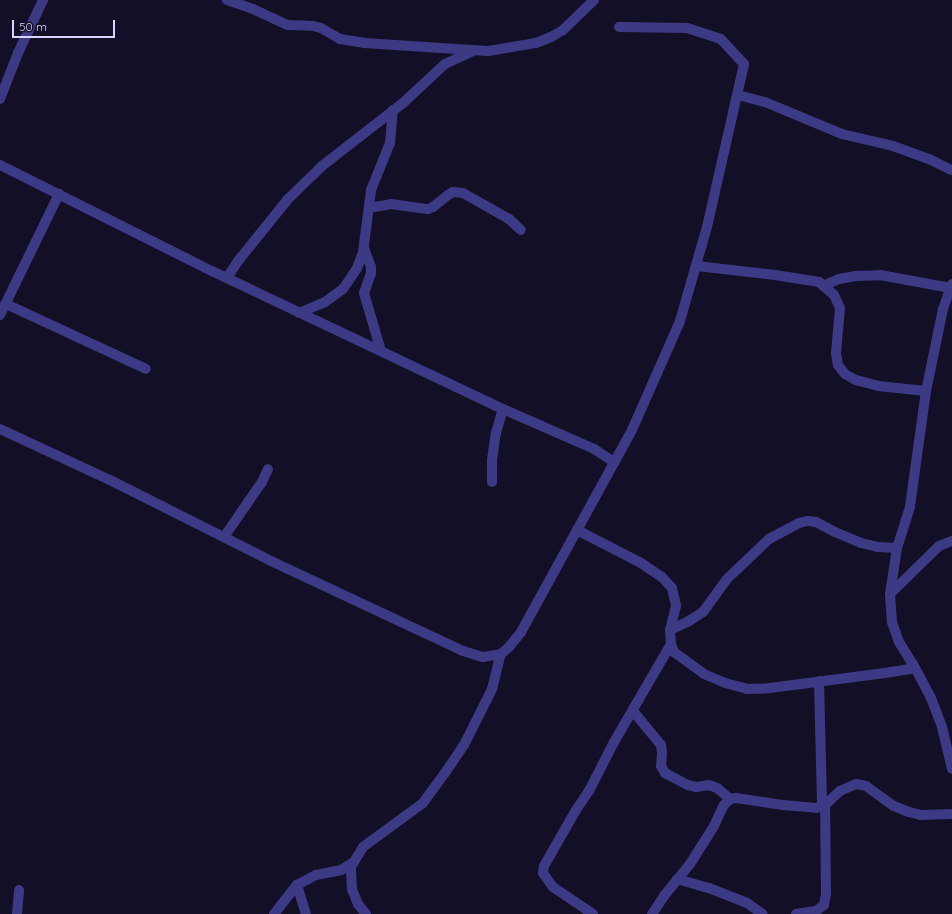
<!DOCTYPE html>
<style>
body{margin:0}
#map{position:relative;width:952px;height:914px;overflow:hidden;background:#130f26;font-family:Quicksand,sans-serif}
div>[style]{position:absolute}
.street>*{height:10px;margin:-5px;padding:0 5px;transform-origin:5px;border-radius:5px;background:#3d3a85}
span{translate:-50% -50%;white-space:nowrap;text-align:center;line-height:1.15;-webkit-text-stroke:3px #130f26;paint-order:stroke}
.scale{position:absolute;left:12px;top:20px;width:103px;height:18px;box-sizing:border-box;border:2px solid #d9d4ff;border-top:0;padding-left:5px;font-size:12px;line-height:14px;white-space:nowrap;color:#d9d4ff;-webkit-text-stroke:3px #130f26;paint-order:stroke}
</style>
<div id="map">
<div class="street">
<div style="left:227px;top:0;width:28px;rotate:19deg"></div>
<div style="left:253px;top:9px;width:38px;rotate:25deg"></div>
<div style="left:288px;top:25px;width:25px;rotate:2deg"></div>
<div style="left:313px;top:26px;width:8px;rotate:14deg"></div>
<div style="left:321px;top:28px;width:22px;rotate:30deg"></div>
<div style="left:340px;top:39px;width:24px;rotate:9deg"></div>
<div style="left:364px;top:43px;width:124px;rotate:3.7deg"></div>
<div style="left:488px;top:51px;width:49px;rotate:-9.5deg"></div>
<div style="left:536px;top:43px;width:16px;rotate:-22deg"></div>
<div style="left:551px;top:37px;width:14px;rotate:-30deg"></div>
<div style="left:563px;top:30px;width:43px;rotate:-44.1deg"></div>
<div style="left:738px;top:95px;width:28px;rotate:15deg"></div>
<div style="left:765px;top:102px;width:83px;rotate:22.6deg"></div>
<div style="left:842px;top:134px;width:52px;rotate:13.2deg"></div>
<div style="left:893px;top:146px;width:38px;rotate:20deg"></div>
<div style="left:929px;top:159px;width:25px;rotate:26deg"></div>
<div style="left:0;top:99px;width:49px;rotate:-68.6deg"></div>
<div style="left:18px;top:53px;width:59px;rotate:-64.7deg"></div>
<div style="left:0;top:165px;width:237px;rotate:26.6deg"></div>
<div style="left:212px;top:271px;width:322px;rotate:25.4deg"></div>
<div style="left:503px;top:409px;width:99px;rotate:23.7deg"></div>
<div style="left:594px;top:449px;width:24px;rotate:33deg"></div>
<div style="left:369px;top:208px;width:22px;rotate:-10deg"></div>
<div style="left:391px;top:204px;width:37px;rotate:8deg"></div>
<div style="left:428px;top:209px;width:5px;rotate:-22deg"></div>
<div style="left:433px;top:207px;width:19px;rotate:-39deg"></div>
<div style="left:448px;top:195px;width:6px;rotate:-31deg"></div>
<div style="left:453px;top:192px;width:10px;rotate:6deg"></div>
<div style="left:463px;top:193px;width:53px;rotate:29.5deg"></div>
<div style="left:509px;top:219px;width:16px;rotate:43deg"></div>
<div style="left:364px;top:248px;width:20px;rotate:70deg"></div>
<div style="left:371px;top:267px;width:6px;rotate:90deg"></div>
<div style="left:371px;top:273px;width:21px;rotate:109deg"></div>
<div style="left:364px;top:293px;width:60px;rotate:73.7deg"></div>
<div style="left:697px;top:266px;width:79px;rotate:6.6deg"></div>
<div style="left:775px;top:275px;width:45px;rotate:9deg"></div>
<div style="left:819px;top:282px;width:20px;rotate:41deg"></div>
<div style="left:834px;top:295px;width:14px;rotate:65deg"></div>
<div style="left:840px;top:308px;width:45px;rotate:95.1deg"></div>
<div style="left:836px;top:353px;width:12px;rotate:81deg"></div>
<div style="left:838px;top:365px;width:11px;rotate:52deg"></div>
<div style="left:845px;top:374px;width:13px;rotate:29deg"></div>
<div style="left:856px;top:380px;width:23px;rotate:15deg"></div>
<div style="left:878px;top:386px;width:48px;rotate:5.9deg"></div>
<div style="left:227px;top:278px;width:20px;rotate:-57deg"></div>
<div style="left:238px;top:261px;width:80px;rotate:-51.1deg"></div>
<div style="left:288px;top:199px;width:47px;rotate:-44.1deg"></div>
<div style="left:322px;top:166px;width:103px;rotate:-37.9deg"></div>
<div style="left:403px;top:103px;width:57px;rotate:-42.9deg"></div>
<div style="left:445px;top:64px;width:31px;rotate:-25deg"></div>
<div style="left:952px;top:284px;width:27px;rotate:110deg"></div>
<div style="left:943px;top:309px;width:84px;rotate:101.7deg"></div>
<div style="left:926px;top:391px;width:117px;rotate:97.9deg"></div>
<div style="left:910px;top:507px;width:43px;rotate:107.6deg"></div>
<div style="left:897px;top:548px;width:47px;rotate:98.7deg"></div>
<div style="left:890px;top:594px;width:28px;rotate:86deg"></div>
<div style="left:892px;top:622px;width:21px;rotate:71deg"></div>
<div style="left:899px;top:642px;width:26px;rotate:58deg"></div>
<div style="left:913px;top:664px;width:38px;rotate:62deg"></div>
<div style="left:931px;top:698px;width:31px;rotate:69deg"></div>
<div style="left:942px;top:727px;width:43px;rotate:76.6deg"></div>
<div style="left:823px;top:286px;width:17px;rotate:-24deg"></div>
<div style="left:839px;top:279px;width:17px;rotate:-10deg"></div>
<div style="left:856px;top:276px;width:24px;rotate:-2deg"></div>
<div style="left:880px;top:275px;width:72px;rotate:10.4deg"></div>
<div style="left:6px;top:304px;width:154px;rotate:24.9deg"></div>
<div style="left:299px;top:313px;width:28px;rotate:-23deg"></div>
<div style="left:325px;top:302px;width:22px;rotate:-36deg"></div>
<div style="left:343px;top:289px;width:25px;rotate:-56deg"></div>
<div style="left:357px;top:268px;width:17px;rotate:-69deg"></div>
<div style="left:363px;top:252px;width:63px;rotate:-82.6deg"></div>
<div style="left:371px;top:190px;width:51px;rotate:-68deg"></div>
<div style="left:390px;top:143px;width:33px;rotate:-85deg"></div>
<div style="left:0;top:315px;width:135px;rotate:-64deg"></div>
<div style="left:0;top:429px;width:121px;rotate:24.9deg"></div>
<div style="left:110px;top:480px;width:180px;rotate:26.7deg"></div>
<div style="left:271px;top:561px;width:212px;rotate:25.1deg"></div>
<div style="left:463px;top:651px;width:21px;rotate:17deg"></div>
<div style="left:483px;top:657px;width:18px;rotate:-9deg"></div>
<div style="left:501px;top:654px;width:11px;rotate:-41deg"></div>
<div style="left:509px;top:647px;width:19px;rotate:-51deg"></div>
<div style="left:521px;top:632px;width:230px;rotate:-61.2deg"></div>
<div style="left:632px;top:430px;width:119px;rotate:-66.2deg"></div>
<div style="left:680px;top:321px;width:98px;rotate:-74deg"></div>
<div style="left:707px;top:227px;width:167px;rotate:-77.2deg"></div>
<div style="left:744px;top:64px;width:34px;rotate:-133deg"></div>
<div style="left:721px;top:39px;width:36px;rotate:-162deg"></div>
<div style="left:687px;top:28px;width:68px;rotate:-179.2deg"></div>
<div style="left:492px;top:482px;width:22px;rotate:-90deg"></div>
<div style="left:492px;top:460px;width:27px;rotate:-82deg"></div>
<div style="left:496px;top:433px;width:25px;rotate:-74deg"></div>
<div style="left:577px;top:530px;width:72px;rotate:27.3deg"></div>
<div style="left:641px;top:563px;width:25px;rotate:34deg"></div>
<div style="left:662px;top:577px;width:15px;rotate:48deg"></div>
<div style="left:672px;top:588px;width:18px;rotate:77deg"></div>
<div style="left:676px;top:606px;width:25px;rotate:104deg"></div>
<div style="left:670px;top:630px;width:14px;rotate:86deg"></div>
<div style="left:671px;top:644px;width:9px;rotate:69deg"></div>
<div style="left:674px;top:652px;width:37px;rotate:36deg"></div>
<div style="left:704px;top:674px;width:23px;rotate:23deg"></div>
<div style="left:725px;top:683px;width:23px;rotate:15deg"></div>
<div style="left:747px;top:689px;width:23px;rotate:-2deg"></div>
<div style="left:770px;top:688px;width:116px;rotate:-7.4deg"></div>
<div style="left:885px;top:673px;width:30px;rotate:-9deg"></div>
<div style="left:224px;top:537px;width:67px;rotate:-55.4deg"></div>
<div style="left:262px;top:482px;width:14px;rotate:-65deg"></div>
<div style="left:890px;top:594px;width:69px;rotate:-44.4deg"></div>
<div style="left:939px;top:546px;width:14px;rotate:-21deg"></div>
<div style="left:670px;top:630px;width:21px;rotate:-25deg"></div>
<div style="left:689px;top:621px;width:17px;rotate:-33deg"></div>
<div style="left:703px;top:612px;width:41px;rotate:-54deg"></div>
<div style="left:727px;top:579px;width:58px;rotate:-43.6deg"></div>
<div style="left:769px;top:539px;width:34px;rotate:-28deg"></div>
<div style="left:799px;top:523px;width:9px;rotate:-13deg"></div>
<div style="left:808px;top:521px;width:8px;rotate:7deg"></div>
<div style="left:816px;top:522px;width:21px;rotate:28deg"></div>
<div style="left:835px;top:532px;width:28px;rotate:23deg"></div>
<div style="left:861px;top:543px;width:17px;rotate:13deg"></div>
<div style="left:878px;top:547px;width:19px;rotate:3deg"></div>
<div style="left:819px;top:681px;width:125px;rotate:88.6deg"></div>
<div style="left:633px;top:711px;width:44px;rotate:50.5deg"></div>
<div style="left:661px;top:745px;width:8px;rotate:83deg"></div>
<div style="left:662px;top:753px;width:13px;rotate:94deg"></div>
<div style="left:661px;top:766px;width:8px;rotate:60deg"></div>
<div style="left:665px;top:773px;width:26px;rotate:28deg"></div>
<div style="left:688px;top:785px;width:8px;rotate:14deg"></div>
<div style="left:696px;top:787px;width:13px;rotate:-9deg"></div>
<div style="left:709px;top:785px;width:9px;rotate:21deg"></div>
<div style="left:717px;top:788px;width:17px;rotate:40deg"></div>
<div style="left:677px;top:879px;width:33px;rotate:16deg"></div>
<div style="left:709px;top:888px;width:41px;rotate:21.5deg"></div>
<div style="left:747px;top:903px;width:19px;rotate:35deg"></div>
<div style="left:297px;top:885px;width:30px;rotate:73deg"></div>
<div style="left:17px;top:914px;width:24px;rotate:-85deg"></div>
<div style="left:274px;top:914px;width:37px;rotate:-52deg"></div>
<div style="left:297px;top:885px;width:21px;rotate:-28deg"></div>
<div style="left:316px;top:875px;width:25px;rotate:-11deg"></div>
<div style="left:341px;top:870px;width:15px;rotate:-32deg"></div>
<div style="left:366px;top:914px;width:13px;rotate:-129deg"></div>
<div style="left:358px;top:904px;width:16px;rotate:-112deg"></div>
<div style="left:352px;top:889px;width:22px;rotate:-93deg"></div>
<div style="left:351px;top:867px;width:23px;rotate:-59deg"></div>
<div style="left:363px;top:847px;width:74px;rotate:-36.3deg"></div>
<div style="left:423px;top:803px;width:37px;rotate:-54deg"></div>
<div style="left:445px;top:773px;width:34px;rotate:-56deg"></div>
<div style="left:464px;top:745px;width:63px;rotate:-63.4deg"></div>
<div style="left:492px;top:689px;width:36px;rotate:-76deg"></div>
<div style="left:593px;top:914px;width:48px;rotate:-146deg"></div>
<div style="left:553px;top:887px;width:17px;rotate:-126deg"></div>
<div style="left:543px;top:873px;width:7px;rotate:-82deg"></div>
<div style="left:544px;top:866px;width:64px;rotate:-60.3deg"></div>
<div style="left:576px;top:810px;width:23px;rotate:-56deg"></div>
<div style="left:589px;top:791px;width:55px;rotate:-63deg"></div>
<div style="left:614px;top:742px;width:113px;rotate:-59.8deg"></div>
<div style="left:652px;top:914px;width:22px;rotate:-56deg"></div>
<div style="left:664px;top:896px;width:41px;rotate:-50.9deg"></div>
<div style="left:690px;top:864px;width:45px;rotate:-57.7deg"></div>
<div style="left:714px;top:826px;width:23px;rotate:-65deg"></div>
<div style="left:724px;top:805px;width:8px;rotate:-45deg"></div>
<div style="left:730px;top:799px;width:6px;rotate:-9deg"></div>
<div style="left:736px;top:798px;width:48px;rotate:8.5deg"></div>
<div style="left:783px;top:805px;width:33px;rotate:5deg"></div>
<div style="left:816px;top:808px;width:9px;rotate:-18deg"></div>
<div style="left:825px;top:805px;width:21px;rotate:-43deg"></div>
<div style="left:840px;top:791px;width:17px;rotate:-24deg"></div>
<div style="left:856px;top:784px;width:10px;rotate:11deg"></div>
<div style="left:866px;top:786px;width:34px;rotate:36deg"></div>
<div style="left:894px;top:806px;width:16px;rotate:22deg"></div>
<div style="left:909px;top:812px;width:12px;rotate:14deg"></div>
<div style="left:921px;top:815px;width:31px;rotate:-2deg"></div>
<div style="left:796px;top:914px;width:20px;rotate:-9deg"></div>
<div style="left:816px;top:911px;width:10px;rotate:-37deg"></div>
<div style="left:824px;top:905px;width:11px;rotate:-80deg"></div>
<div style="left:826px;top:894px;width:89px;rotate:-90.6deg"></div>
</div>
<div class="scale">50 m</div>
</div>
